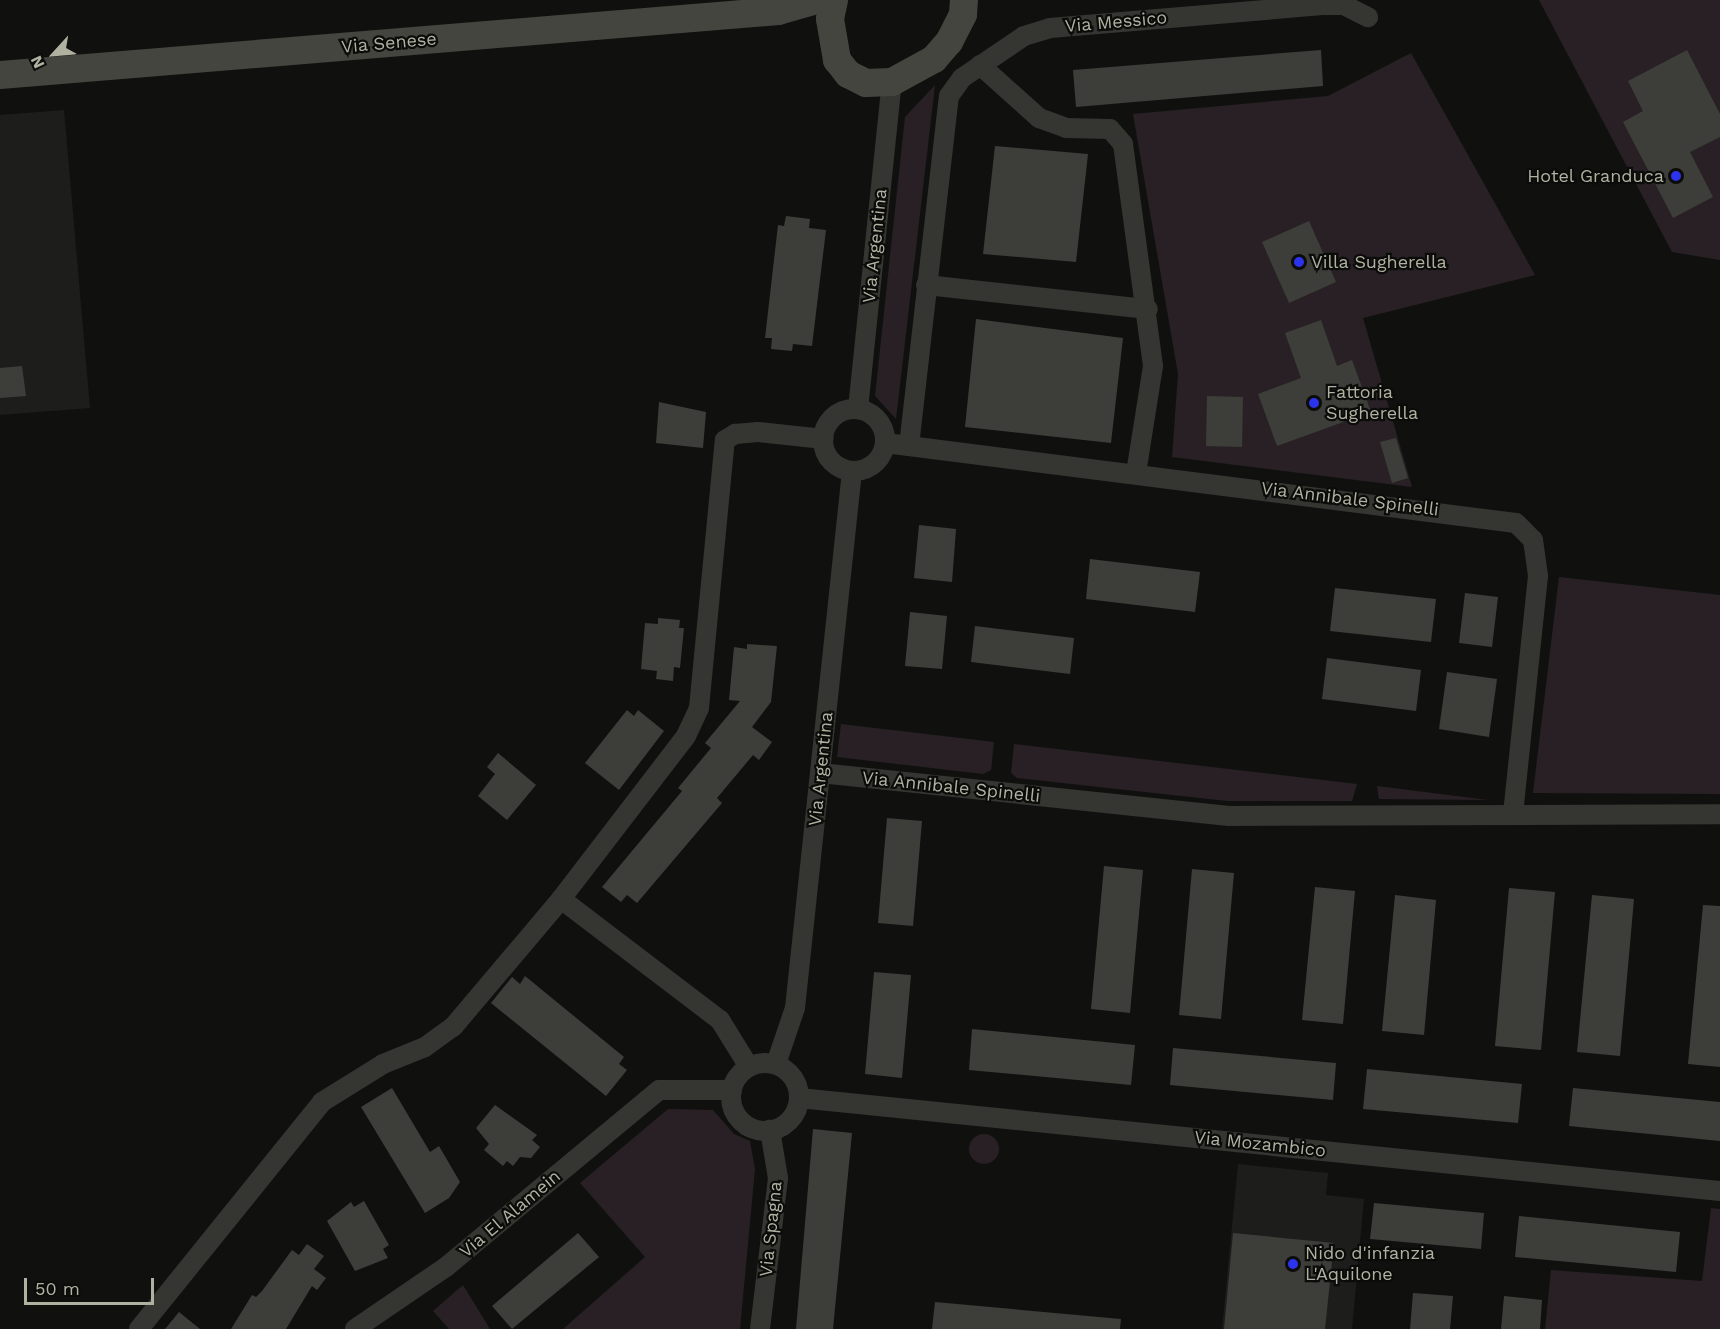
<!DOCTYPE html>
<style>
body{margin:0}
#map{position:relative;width:1720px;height:1329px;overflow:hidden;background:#10110f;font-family:"Work Sans",sans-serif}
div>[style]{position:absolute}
.built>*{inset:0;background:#1d1e1b}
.green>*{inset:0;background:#282025}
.round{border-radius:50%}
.building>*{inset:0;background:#3d3e39}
.minor>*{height:20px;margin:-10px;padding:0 10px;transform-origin:10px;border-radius:10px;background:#353631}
.minor>.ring{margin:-10px;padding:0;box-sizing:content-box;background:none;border:20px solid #353631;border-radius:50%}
.secondary>*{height:28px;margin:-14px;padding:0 14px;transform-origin:14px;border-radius:14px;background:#45453f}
.dots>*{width:16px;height:16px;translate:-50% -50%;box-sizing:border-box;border:3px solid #0b0c0a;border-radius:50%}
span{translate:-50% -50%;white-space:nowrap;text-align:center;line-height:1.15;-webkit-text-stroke:4.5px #0b0c0a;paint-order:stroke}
.street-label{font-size:18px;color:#b1b1a1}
.poi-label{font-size:18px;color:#b1b1a1}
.right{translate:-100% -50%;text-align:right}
.left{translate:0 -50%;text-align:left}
.north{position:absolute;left:24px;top:24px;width:60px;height:60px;-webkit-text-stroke:4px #0b0c0a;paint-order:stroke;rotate:244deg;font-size:16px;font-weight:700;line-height:24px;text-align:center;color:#b1b1a1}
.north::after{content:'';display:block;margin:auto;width:21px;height:27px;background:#b1b1a1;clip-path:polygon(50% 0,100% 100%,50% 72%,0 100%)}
.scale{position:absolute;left:24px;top:1278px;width:130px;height:27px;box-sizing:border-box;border:3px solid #b1b1a1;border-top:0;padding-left:8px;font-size:18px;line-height:21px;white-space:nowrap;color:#b1b1a1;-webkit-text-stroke:4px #0b0c0a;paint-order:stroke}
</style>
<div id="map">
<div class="built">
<div style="clip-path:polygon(64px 110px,90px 408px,0 415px,0 115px)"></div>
<div style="clip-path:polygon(1238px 1164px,1328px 1173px,1326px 1195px,1364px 1199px,1352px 1329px,1222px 1329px)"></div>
</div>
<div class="green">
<div style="clip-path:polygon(1539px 0,1720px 0,1720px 260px,1672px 252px)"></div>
<div style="clip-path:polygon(1411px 53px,1535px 275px,1363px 318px,1412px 487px,1172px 457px,1178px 374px,1133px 114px,1328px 96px)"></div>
<div style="clip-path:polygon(935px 85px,896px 419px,875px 396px,905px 117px)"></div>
<div style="clip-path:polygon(1559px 577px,1720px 595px,1720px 794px,1533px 793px)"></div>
<div style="clip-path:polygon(841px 724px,994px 742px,991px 770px,983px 774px,837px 757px)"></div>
<div style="clip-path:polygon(1014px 744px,1357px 784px,1352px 801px,1227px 801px,1017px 778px,1011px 773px)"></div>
<div style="clip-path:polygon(1377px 786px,1488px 800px,1379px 799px)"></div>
<div style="clip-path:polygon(668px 1109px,713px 1110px,734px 1134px,750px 1141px,755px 1169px,740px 1329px,563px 1329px,645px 1257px,580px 1183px)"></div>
<div class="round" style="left:969px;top:1134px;width:30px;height:30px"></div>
<div style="clip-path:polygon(1711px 1208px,1720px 1209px,1720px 1329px,1545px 1329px,1551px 1270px,1702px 1281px)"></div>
<div style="clip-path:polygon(463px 1285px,490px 1329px,449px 1329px,433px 1311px)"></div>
</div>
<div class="building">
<div style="clip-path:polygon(1321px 50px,1323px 86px,1076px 107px,1073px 70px)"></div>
<div style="clip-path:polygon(1687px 50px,1720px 114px,1720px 137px,1690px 152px,1713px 197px,1673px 218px,1623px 122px,1643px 111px,1628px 81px)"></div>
<div style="clip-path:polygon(995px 146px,1088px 154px,1076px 262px,983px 254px)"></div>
<div style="clip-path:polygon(786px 216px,810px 219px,809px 228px,826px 230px,812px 346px,793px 344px,792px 351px,771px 349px,772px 338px,765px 338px,778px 225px,784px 226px)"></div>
<div style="clip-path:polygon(1309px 221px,1336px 282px,1289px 303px,1262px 242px)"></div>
<div style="clip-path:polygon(976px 319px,1123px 338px,1111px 443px,965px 427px)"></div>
<div style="clip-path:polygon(1321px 320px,1337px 366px,1352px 360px,1371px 412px,1277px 446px,1258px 394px,1301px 378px,1285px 333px)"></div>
<div style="clip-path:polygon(22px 366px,26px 396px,0 398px,0 368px)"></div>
<div style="clip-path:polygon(1207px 396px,1243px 397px,1242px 447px,1206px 446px)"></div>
<div style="clip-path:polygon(659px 402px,706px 412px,703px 448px,656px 443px)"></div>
<div style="clip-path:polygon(1396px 438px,1408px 478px,1392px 483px,1380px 442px)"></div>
<div style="clip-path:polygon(919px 525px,956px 529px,952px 582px,914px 578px)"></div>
<div style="clip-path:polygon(1090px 559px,1200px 572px,1195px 612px,1086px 599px)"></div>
<div style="clip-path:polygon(1335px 588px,1436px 599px,1431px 642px,1330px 631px)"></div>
<div style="clip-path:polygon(1465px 593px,1498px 597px,1492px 647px,1459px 643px)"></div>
<div style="clip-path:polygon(910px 612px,947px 616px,942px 669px,905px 666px)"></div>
<div style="clip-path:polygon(658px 618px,680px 620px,679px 628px,684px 628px,680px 668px,674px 667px,673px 681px,656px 679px,657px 671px,641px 669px,645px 623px,658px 624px)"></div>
<div style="clip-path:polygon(975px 626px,1074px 638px,1070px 674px,971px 662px)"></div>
<div style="clip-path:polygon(747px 644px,777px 646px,771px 702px,752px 727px,772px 742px,759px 760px,753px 755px,717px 798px,722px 803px,637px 903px,627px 895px,621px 902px,602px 887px,682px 791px,678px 788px,711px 748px,705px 743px,740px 701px,729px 700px,734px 647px,747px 649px)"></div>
<div style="clip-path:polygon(1327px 658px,1421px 670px,1416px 711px,1322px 699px)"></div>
<div style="clip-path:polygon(1447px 672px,1497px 679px,1489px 737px,1439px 729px)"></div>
<div style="clip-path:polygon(627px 710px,634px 716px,638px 710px,664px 731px,619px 790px,585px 763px)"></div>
<div style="clip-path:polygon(498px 753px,536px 785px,507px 820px,478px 796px,495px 774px,487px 767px)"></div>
<div style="clip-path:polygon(887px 818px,922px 821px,913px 926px,878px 923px)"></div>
<div style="clip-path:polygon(1104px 866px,1143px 870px,1130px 1013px,1091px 1009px)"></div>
<div style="clip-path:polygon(1192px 869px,1234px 873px,1221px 1019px,1179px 1015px)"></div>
<div style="clip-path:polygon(1315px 887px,1355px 891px,1343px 1024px,1302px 1020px)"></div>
<div style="clip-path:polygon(1509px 888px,1555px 892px,1541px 1050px,1495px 1046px)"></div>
<div style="clip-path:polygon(1395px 895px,1436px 900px,1424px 1035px,1382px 1031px)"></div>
<div style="clip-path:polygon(1592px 895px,1634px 899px,1620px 1056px,1577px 1052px)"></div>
<div style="clip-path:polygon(1703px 905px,1720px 906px,1720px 1067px,1688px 1064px)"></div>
<div style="clip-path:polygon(874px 972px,911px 975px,902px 1078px,865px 1074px)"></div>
<div style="clip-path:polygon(525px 976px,624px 1057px,619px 1064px,627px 1070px,606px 1096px,491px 1003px,512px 977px,520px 984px)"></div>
<div style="clip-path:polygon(972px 1029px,1135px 1045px,1131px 1085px,969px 1070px)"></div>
<div style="clip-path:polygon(1173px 1048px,1336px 1063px,1333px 1100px,1170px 1085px)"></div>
<div style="clip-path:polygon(1367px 1069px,1522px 1084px,1518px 1123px,1363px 1109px)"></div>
<div style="clip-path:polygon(392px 1088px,430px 1152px,439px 1146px,460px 1182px,449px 1198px,425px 1213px,361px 1107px)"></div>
<div style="clip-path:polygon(1573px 1088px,1720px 1102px,1720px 1141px,1569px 1126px)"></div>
<div style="clip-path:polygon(495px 1105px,537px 1135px,532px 1140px,540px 1147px,531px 1158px,520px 1157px,513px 1166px,507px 1161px,503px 1166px,484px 1150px,489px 1144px,476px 1128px)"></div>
<div style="clip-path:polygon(813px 1129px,852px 1133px,833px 1329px,796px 1329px)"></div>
<div style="clip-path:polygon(364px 1201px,389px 1245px,383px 1249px,388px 1258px,355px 1271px,327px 1221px,351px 1202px,354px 1207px)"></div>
<div style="clip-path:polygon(1374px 1203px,1484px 1213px,1481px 1249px,1370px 1239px)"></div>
<div style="clip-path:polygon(1519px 1216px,1680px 1232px,1676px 1272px,1515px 1257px)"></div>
<div style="clip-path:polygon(578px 1233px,599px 1257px,512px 1329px,492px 1306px)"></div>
<div style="clip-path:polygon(1233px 1233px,1334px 1243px,1325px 1329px,1224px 1329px)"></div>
<div style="clip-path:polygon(307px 1244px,324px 1256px,314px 1269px,326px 1278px,317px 1290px,312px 1286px,286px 1329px,231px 1329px,252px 1295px,256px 1297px,262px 1291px,292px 1250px,299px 1255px)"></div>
<div style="clip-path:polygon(1413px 1293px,1453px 1296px,1450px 1329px,1410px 1329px)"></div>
<div style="clip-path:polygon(1504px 1296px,1542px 1300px,1540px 1329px,1501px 1329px)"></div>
<div style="clip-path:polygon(935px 1302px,1121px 1319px,1120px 1329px,932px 1329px)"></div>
<div style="clip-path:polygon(179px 1312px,200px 1329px,165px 1329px)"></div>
</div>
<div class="minor">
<div style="left:980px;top:65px;width:79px;rotate:41.9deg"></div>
<div style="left:1039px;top:118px;width:29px;rotate:20deg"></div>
<div style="left:1066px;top:128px;width:44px;rotate:1.3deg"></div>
<div style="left:1110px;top:129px;width:20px;rotate:49deg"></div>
<div style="left:1123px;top:144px;width:224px;rotate:82.3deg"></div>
<div style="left:1153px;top:366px;width:108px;rotate:99deg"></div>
<div style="left:926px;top:285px;width:223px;rotate:6.2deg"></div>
<div style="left:858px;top:409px;width:329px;rotate:-84.1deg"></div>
<div class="ring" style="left:823px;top:409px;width:42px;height:42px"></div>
<div style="left:885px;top:443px;width:636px;rotate:7.23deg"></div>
<div style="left:1516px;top:523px;width:24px;rotate:45deg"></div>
<div style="left:1533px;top:540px;width:36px;rotate:82deg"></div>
<div style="left:1538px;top:576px;width:240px;rotate:96deg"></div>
<div style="left:909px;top:446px;width:352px;rotate:-83.5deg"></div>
<div style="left:949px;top:96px;width:22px;rotate:-54deg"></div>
<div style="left:962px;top:78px;width:75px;rotate:-34.1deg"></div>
<div style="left:1024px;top:36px;width:27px;rotate:-17deg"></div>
<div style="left:1050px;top:28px;width:276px;rotate:-4.8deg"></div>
<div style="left:1325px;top:5px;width:19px"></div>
<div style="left:1344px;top:5px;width:27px;rotate:27deg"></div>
<div style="left:820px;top:773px;width:411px;rotate:6deg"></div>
<div style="left:1229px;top:816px;width:491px;rotate:-0.2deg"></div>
<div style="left:561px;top:899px;width:200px;rotate:37.3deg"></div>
<div style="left:720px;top:1020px;width:55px;rotate:58.3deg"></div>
<div class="ring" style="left:731px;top:1063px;width:48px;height:48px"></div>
<div style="left:776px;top:1064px;width:59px;rotate:-71.3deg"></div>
<div style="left:795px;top:1008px;width:540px;rotate:-83.94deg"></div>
<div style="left:799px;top:1098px;width:926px;rotate:5.77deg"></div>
<div style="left:139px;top:1329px;width:292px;rotate:-51.1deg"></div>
<div style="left:322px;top:1102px;width:72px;rotate:-31.9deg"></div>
<div style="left:383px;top:1064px;width:45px;rotate:-22deg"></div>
<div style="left:425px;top:1047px;width:34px;rotate:-36deg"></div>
<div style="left:453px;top:1027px;width:167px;rotate:-49.8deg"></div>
<div style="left:561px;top:899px;width:205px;rotate:-52.5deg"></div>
<div style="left:686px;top:736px;width:31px;rotate:-65deg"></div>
<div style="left:699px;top:708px;width:269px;rotate:-84.5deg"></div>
<div style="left:725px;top:440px;width:12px;rotate:-31deg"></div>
<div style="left:735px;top:434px;width:23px;rotate:-5deg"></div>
<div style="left:758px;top:432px;width:66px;rotate:6.1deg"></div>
<div style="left:355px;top:1329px;width:110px;rotate:-34.3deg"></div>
<div style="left:446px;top:1267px;width:277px;rotate:-39.7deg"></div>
<div style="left:659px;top:1090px;width:73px"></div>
<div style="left:760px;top:1329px;width:152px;rotate:-83.2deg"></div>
<div style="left:778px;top:1178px;width:49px;rotate:-99.5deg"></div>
</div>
<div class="secondary">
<div style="left:834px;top:0;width:19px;rotate:102deg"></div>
<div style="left:830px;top:19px;width:42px;rotate:80.3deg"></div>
<div style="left:837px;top:60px;width:18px;rotate:52deg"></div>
<div style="left:848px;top:74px;width:20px;rotate:27deg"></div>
<div style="left:866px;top:83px;width:26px;rotate:-2deg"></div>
<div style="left:892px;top:82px;width:48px;rotate:-28.7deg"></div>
<div style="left:934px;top:59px;width:23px;rotate:-49deg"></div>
<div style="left:949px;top:42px;width:31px;rotate:-63deg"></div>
<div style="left:963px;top:14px;width:14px;rotate:-86deg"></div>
<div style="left:0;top:75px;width:781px;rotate:-4.7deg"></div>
<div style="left:778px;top:11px;width:41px;rotate:-15.8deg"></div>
</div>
<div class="dots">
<div style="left:1676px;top:176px;background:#2c33ec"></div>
<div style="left:1299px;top:262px;background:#2c33ec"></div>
<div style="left:1314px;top:403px;background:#2c33ec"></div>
<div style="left:1293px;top:1264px;background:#2c33ec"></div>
</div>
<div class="street-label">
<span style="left:1116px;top:22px;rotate:-5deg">Via Messico</span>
<span style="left:389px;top:43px;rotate:-5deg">Via Senese</span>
<span style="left:875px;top:246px;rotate:-84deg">Via Argentina</span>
<span style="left:1350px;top:499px;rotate:7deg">Via Annibale Spinelli</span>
<span style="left:821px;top:769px;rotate:-84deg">Via Argentina</span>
<span style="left:951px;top:787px;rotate:6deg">Via Annibale Spinelli</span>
<span style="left:1260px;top:1144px;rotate:6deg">Via Mozambico</span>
<span style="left:510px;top:1214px;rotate:-40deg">Via El Alamein</span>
<span style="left:771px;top:1229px;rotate:-84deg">Via Spagna</span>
</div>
<div class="poi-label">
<span class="right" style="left:1664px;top:176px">Hotel Granduca</span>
<span class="left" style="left:1311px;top:262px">Villa Sugherella</span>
<span class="left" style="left:1326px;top:403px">Fattoria<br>Sugherella</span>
<span class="left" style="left:1305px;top:1264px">Nido d'infanzia<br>L'Aquilone</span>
</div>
<div class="north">N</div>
<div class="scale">50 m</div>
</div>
